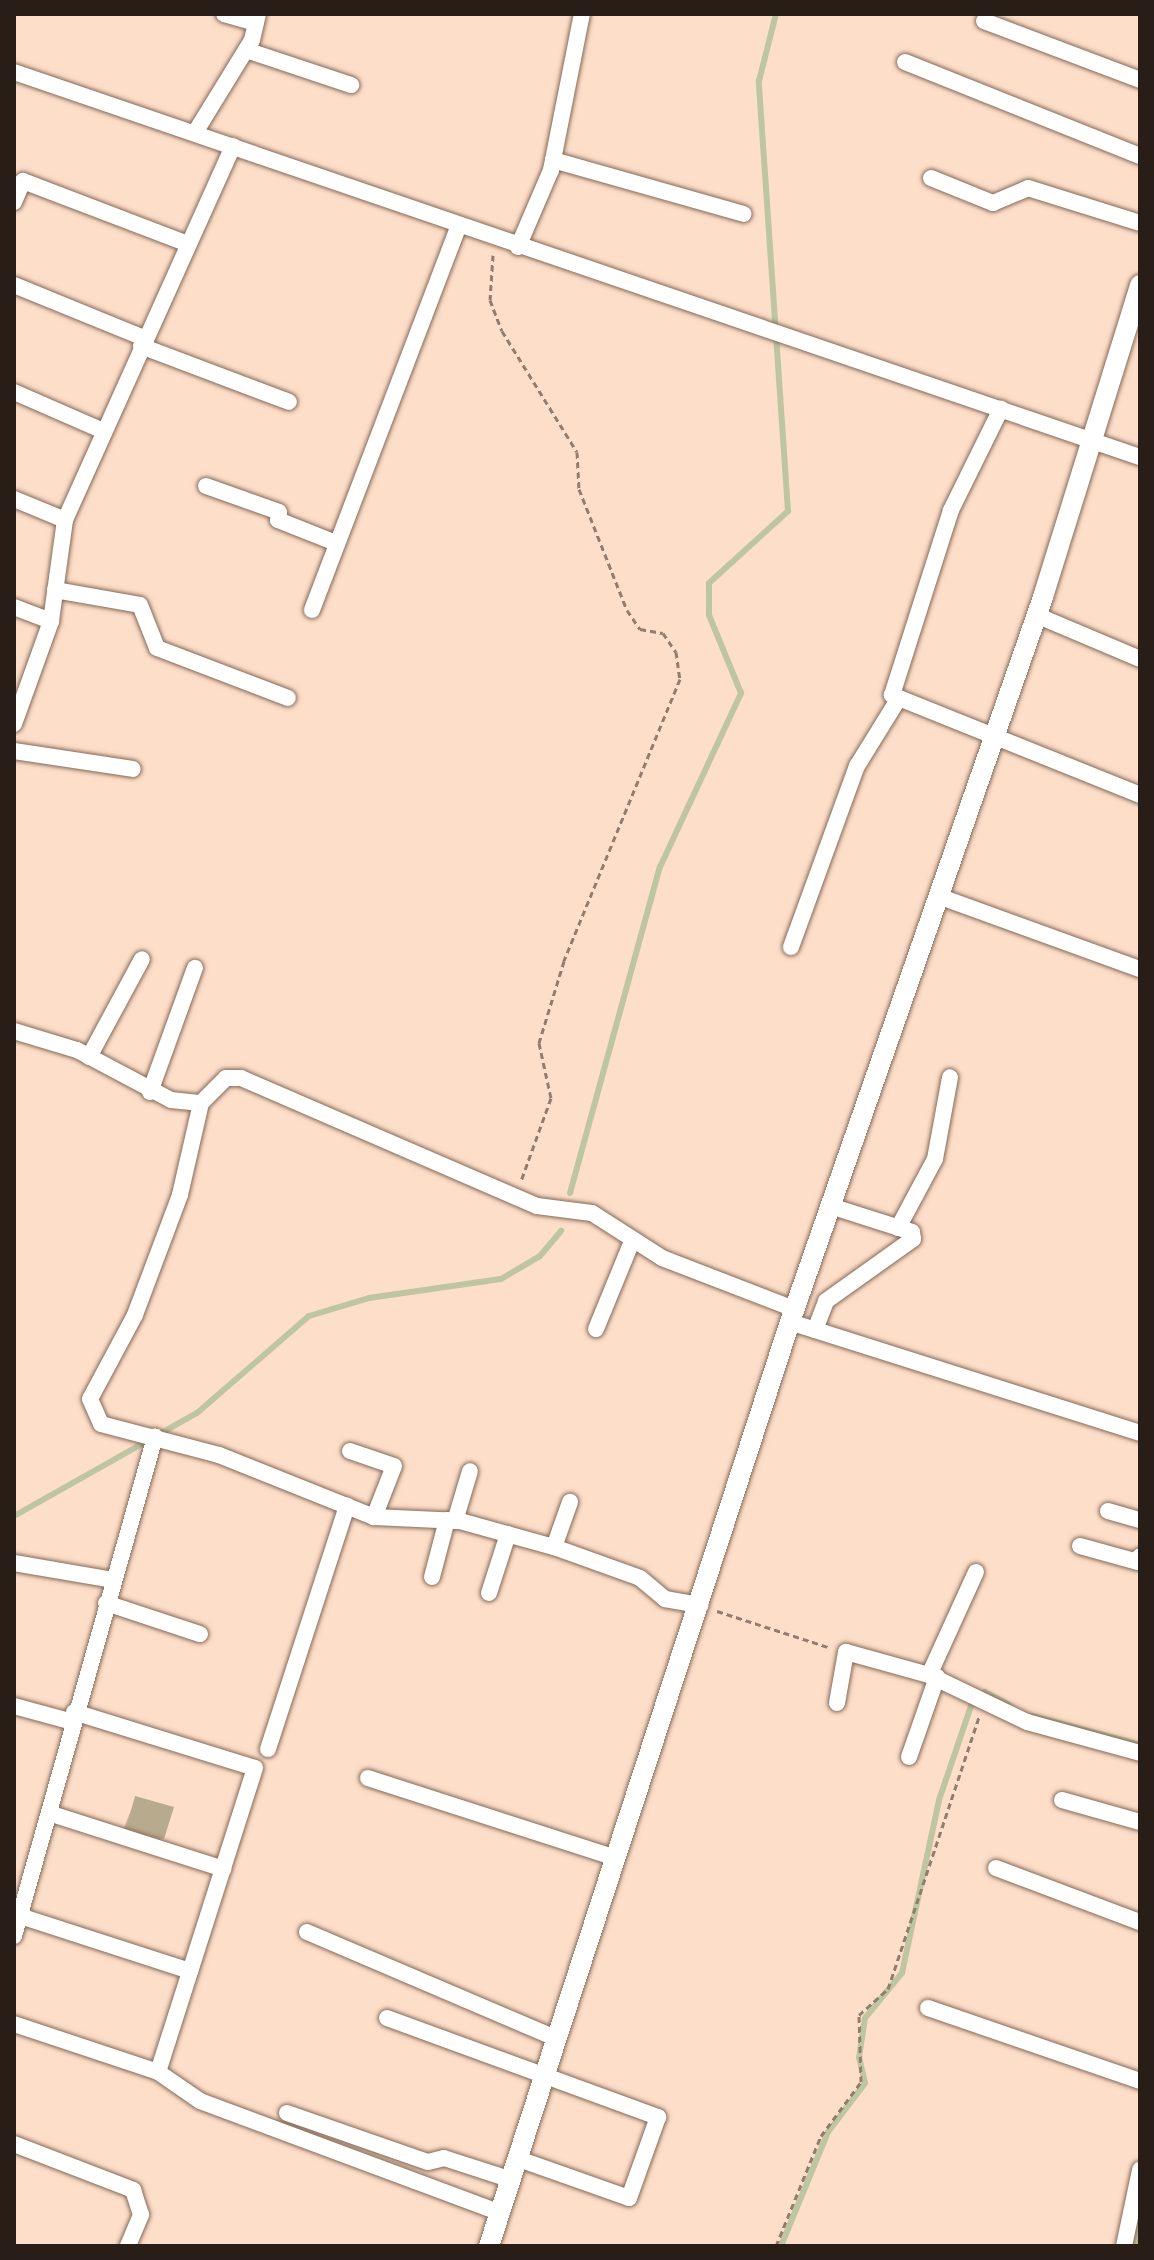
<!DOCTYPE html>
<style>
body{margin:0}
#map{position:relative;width:1154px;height:2260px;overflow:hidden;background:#fddec9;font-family:"Fira Sans Condensed",sans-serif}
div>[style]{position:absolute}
.shadow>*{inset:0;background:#0003}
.stream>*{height:6px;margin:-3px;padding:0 3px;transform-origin:3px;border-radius:3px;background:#bdc6a0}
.building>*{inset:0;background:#b8ab8d}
.path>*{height:3px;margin-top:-1.5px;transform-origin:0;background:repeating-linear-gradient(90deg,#917c6e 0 6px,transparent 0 10px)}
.roads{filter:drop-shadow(0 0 2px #846956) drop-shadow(0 0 2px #846956)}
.minor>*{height:16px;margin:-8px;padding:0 8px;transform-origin:8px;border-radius:8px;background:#fff}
.tertiary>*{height:20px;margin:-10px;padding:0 10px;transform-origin:10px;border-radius:10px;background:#fff}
span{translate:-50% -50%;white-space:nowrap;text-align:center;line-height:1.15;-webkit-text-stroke:8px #fddec9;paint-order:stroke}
.frame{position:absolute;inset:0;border:16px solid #291e17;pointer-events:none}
</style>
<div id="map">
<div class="shadow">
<div style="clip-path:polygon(136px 1798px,162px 1838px,156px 1844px,121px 1835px)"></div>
</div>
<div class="stream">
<div style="left:570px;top:1193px;width:338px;rotate:-74.6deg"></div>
<div style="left:660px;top:867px;width:192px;rotate:-65deg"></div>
<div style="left:741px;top:693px;width:84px;rotate:-112.3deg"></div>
<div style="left:709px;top:615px;width:32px;rotate:-90deg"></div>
<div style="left:709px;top:583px;width:107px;rotate:-42.3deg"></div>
<div style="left:788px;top:511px;width:431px;rotate:-93.9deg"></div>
<div style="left:759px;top:81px;width:69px;rotate:-75.8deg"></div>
<div style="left:14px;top:1516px;width:210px;rotate:-29.4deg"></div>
<div style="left:197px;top:1413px;width:148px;rotate:-40.9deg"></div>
<div style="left:309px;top:1316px;width:63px;rotate:-16.7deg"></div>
<div style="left:369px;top:1298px;width:133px;rotate:-8.2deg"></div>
<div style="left:501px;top:1279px;width:45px;rotate:-30.5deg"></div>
<div style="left:540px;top:1256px;width:33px;rotate:-50deg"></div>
<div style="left:1032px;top:1716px;width:112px;rotate:15deg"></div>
<div style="left:781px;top:2246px;width:123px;rotate:-67.6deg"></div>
<div style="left:828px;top:2132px;width:61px;rotate:-52.9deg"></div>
<div style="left:865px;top:2083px;width:26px;rotate:-103deg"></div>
<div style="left:859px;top:2058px;width:40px;rotate:-81.5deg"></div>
<div style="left:865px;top:2018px;width:58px;rotate:-50.6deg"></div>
<div style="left:902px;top:1973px;width:177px;rotate:-77.9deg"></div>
<div style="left:939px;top:1800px;width:99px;rotate:-71.2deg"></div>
<div style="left:971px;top:1706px;width:20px;rotate:-45deg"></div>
<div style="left:985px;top:1692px;width:26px;rotate:28deg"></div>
<div style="left:1136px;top:2246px;width:36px;rotate:-84deg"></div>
</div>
<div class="building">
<div style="clip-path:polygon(135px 1796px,174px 1807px,164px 1839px,126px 1829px)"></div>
</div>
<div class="path">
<div style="left:493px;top:255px;width:45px;rotate:93.8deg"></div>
<div style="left:490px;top:300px;width:33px;rotate:69deg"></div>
<div style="left:502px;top:331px;width:142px;rotate:58.2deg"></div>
<div style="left:577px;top:452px;width:37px;rotate:87deg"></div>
<div style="left:579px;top:489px;width:130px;rotate:68.4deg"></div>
<div style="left:627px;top:610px;width:23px;rotate:56deg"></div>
<div style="left:640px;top:629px;width:23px;rotate:10deg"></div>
<div style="left:663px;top:633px;width:23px;rotate:56deg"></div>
<div style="left:676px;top:652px;width:27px;rotate:82deg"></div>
<div style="left:680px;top:679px;width:305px;rotate:112.4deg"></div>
<div style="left:564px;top:961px;width:86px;rotate:107deg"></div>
<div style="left:539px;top:1043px;width:56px;rotate:77.7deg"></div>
<div style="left:551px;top:1098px;width:88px;rotate:109.9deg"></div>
<div style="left:717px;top:1611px;width:117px;rotate:18deg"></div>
<div style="left:776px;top:2246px;width:119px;rotate:-67.8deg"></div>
<div style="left:821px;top:2136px;width:67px;rotate:-53.5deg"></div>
<div style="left:861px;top:2082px;width:67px;rotate:-91.7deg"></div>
<div style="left:859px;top:2015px;width:39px;rotate:-42deg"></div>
<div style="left:888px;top:1989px;width:287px;rotate:-71.5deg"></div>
</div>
<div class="roads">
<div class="minor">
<div style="left:224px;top:14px;width:33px;rotate:16deg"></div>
<div style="left:984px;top:21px;width:167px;rotate:20.7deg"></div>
<div style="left:246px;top:50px;width:111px;rotate:18.4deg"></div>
<div style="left:905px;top:62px;width:253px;rotate:21.8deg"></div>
<div style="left:14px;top:72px;width:1190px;rotate:18.88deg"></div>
<div style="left:196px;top:131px;width:107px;rotate:-58.4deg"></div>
<div style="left:252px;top:40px;width:27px;rotate:-77deg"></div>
<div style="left:553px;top:160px;width:198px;rotate:15.8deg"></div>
<div style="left:931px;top:178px;width:67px;rotate:22deg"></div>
<div style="left:993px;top:203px;width:38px;rotate:-23deg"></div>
<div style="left:1028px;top:188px;width:117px;rotate:17.4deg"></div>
<div style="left:14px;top:202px;width:23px;rotate:-67deg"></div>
<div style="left:23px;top:181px;width:177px;rotate:20.9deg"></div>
<div style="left:518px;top:247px;width:84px;rotate:-66.8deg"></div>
<div style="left:551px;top:170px;width:159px;rotate:-78.8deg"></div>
<div style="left:14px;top:285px;width:140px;rotate:22.2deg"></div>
<div style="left:141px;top:346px;width:158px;rotate:20.7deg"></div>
<div style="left:14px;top:392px;width:95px;rotate:23.6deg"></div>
<div style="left:206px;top:486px;width:77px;rotate:19.6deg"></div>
<div style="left:279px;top:512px;width:8px;rotate:97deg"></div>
<div style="left:278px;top:520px;width:62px;rotate:21.6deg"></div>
<div style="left:14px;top:499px;width:55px;rotate:22.4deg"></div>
<div style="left:55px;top:590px;width:86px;rotate:10deg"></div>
<div style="left:140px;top:605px;width:46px;rotate:68.4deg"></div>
<div style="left:157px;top:648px;width:140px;rotate:20.9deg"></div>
<div style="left:14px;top:607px;width:40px;rotate:21deg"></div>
<div style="left:312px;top:610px;width:412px;rotate:-69.1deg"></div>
<div style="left:1036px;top:615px;width:113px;rotate:22.9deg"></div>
<div style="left:899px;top:698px;width:8px;rotate:-157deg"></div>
<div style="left:892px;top:695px;width:194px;rotate:-72.3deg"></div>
<div style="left:951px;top:510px;width:113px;rotate:-63.7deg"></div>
<div style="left:14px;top:724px;width:109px;rotate:-70.2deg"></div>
<div style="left:51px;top:621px;width:102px;rotate:-82.1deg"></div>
<div style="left:65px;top:520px;width:410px;rotate:-65.8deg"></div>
<div style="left:14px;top:751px;width:120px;rotate:8.6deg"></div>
<div style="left:938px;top:896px;width:215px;rotate:19.9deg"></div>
<div style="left:791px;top:947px;width:193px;rotate:-70deg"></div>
<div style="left:857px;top:766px;width:80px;rotate:-58.3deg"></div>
<div style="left:899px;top:698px;width:260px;rotate:21.9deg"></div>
<div style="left:14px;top:1031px;width:66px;rotate:16.8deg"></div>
<div style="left:77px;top:1050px;width:106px;rotate:28deg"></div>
<div style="left:171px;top:1100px;width:30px;rotate:6deg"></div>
<div style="left:201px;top:1103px;width:94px;rotate:102.9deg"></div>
<div style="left:180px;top:1195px;width:128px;rotate:110.6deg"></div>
<div style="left:135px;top:1315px;width:95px;rotate:118.2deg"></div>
<div style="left:90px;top:1399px;width:27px;rotate:66deg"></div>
<div style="left:101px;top:1424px;width:122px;rotate:14.7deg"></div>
<div style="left:219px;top:1455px;width:167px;rotate:21.8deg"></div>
<div style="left:374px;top:1517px;width:86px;rotate:2.7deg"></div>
<div style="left:460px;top:1521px;width:98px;rotate:15.5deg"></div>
<div style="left:554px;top:1547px;width:91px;rotate:19.8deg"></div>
<div style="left:640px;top:1578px;width:33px;rotate:40deg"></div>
<div style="left:665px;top:1599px;width:36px;rotate:10deg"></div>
<div style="left:89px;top:1057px;width:111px;rotate:-61.6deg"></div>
<div style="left:150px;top:1092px;width:132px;rotate:-70.1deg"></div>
<div style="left:201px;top:1103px;width:35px;rotate:-45deg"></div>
<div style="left:226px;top:1078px;width:15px"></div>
<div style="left:241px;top:1078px;width:322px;rotate:23.4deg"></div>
<div style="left:537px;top:1206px;width:55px;rotate:7.3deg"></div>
<div style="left:592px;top:1213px;width:83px;rotate:32.7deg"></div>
<div style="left:662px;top:1258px;width:142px;rotate:21.1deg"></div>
<div style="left:898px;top:1228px;width:78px;rotate:-61.8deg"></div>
<div style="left:935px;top:1159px;width:83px;rotate:-79.6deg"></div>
<div style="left:790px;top:1322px;width:367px;rotate:17.6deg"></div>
<div style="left:596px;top:1329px;width:97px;rotate:-67.7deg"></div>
<div style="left:815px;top:1330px;width:31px;rotate:-69deg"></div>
<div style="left:826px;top:1301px;width:107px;rotate:-35.5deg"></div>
<div style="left:913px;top:1239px;width:7px;rotate:-98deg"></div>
<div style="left:912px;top:1232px;width:86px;rotate:-162.4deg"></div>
<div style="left:350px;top:1451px;width:46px;rotate:18.8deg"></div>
<div style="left:394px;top:1466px;width:55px;rotate:111.4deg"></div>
<div style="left:1108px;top:1511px;width:33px;rotate:16deg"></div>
<div style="left:455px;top:1521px;width:52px;rotate:-73.3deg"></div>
<div style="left:1080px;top:1546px;width:60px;rotate:15.4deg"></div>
<div style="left:1138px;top:1562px;width:6px;rotate:-72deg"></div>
<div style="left:554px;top:1547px;width:48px;rotate:-70.4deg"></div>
<div style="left:14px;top:1563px;width:100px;rotate:9.7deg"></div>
<div style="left:976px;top:1572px;width:113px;rotate:114.5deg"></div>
<div style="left:929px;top:1675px;width:109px;rotate:25.6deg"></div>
<div style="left:1027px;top:1722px;width:117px;rotate:15.3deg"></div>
<div style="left:432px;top:1577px;width:59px;rotate:-75.3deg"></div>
<div style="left:489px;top:1593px;width:62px;rotate:-72.1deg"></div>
<div style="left:106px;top:1603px;width:99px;rotate:18.3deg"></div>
<div style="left:837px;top:1703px;width:52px;rotate:-80deg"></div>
<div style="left:846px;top:1652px;width:86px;rotate:15.5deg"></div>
<div style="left:14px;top:1706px;width:61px;rotate:15.2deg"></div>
<div style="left:74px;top:1712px;width:189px;rotate:17.2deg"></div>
<div style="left:255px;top:1768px;width:319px;rotate:107.7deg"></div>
<div style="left:268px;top:1749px;width:256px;rotate:-72deg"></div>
<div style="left:909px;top:1757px;width:85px;rotate:-70.7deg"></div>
<div style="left:368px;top:1778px;width:257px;rotate:17.9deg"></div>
<div style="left:1062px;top:1800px;width:81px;rotate:15.8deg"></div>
<div style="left:52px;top:1814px;width:180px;rotate:17.8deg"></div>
<div style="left:996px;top:1868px;width:154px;rotate:20.6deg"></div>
<div style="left:20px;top:1916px;width:179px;rotate:17.9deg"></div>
<div style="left:307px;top:1932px;width:271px;rotate:23.1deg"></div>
<div style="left:14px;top:1936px;width:519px;rotate:-74.22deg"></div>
<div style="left:928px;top:2008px;width:224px;rotate:19deg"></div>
<div style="left:387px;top:2018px;width:289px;rotate:20.1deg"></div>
<div style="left:658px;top:2117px;width:86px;rotate:109.7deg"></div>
<div style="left:629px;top:2198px;width:117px;rotate:-160.5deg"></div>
<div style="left:14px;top:2024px;width:152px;rotate:18.4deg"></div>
<div style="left:158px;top:2072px;width:51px;rotate:34.6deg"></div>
<div style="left:200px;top:2101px;width:321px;rotate:20.4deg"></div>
<div style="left:287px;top:2113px;width:149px;rotate:19.2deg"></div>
<div style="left:428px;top:2162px;width:16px;rotate:-14deg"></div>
<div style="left:444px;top:2158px;width:71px;rotate:17.9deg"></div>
<div style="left:14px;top:2144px;width:128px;rotate:21.1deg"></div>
<div style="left:133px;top:2190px;width:26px;rotate:72deg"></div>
<div style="left:141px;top:2215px;width:34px;rotate:113deg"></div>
<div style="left:1124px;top:2246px;width:78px;rotate:-78.1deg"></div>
</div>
<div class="tertiary">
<div style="left:489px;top:2246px;width:972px;rotate:-71.96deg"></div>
<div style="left:790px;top:1322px;width:768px;rotate:-70.76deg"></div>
<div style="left:1043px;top:597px;width:327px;rotate:-72.7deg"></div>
</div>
</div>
<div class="frame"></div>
</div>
